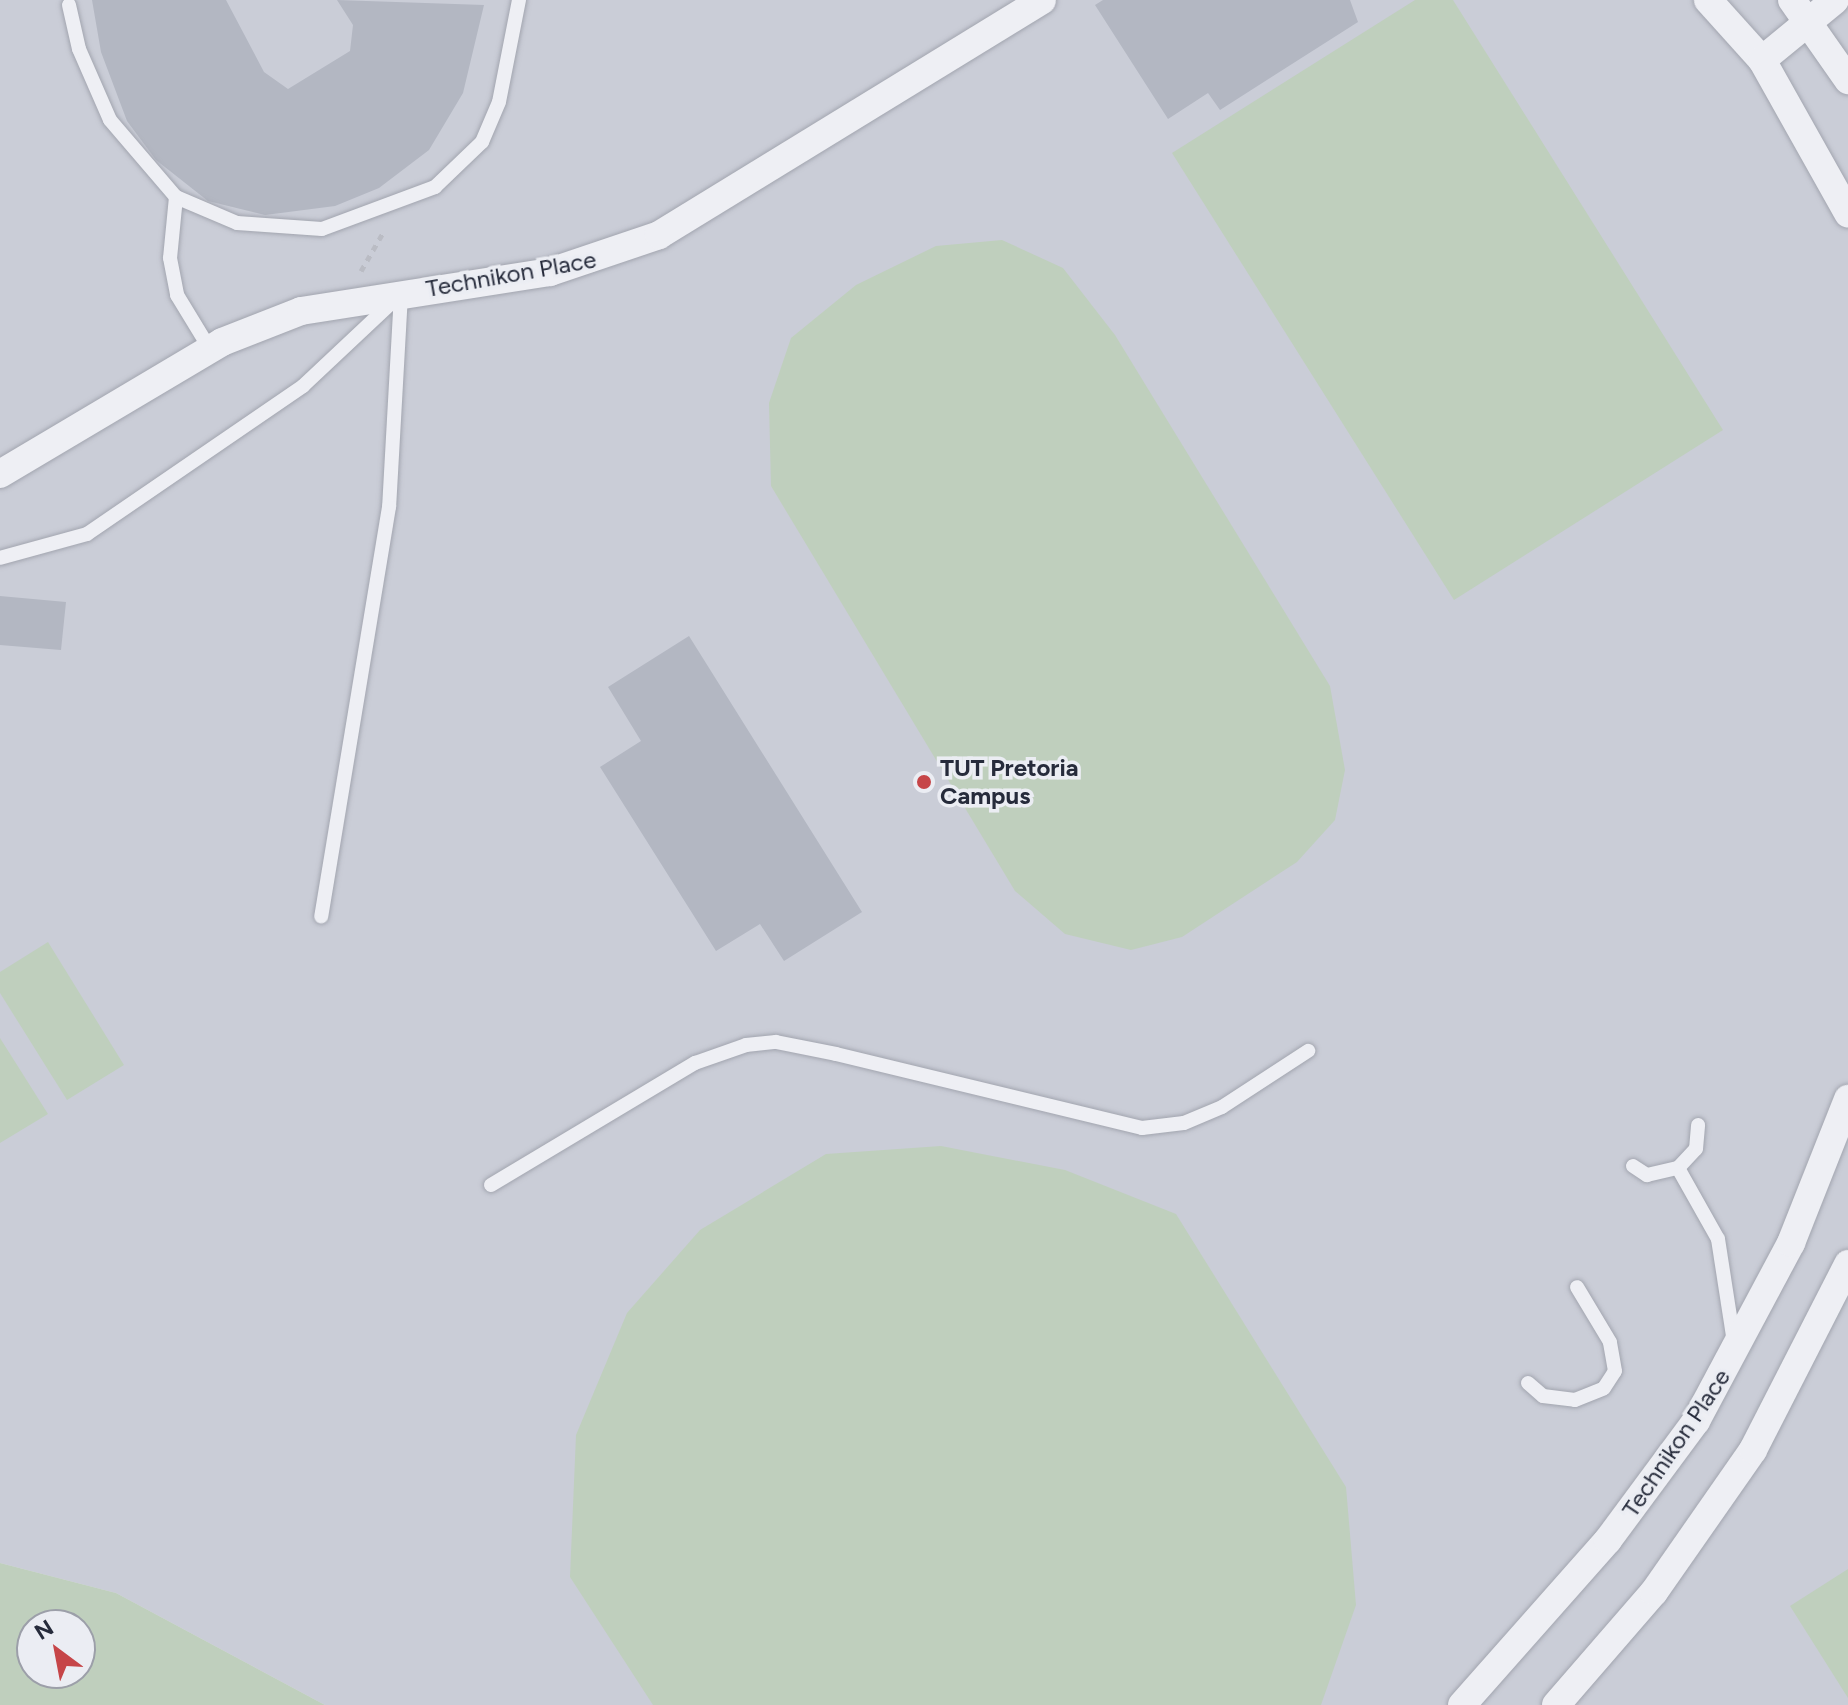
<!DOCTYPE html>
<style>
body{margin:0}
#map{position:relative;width:1848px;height:1705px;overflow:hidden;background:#dcdee5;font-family:Figtree,sans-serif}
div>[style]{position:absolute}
.built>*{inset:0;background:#cacdd7}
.green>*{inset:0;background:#bfcfbd}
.building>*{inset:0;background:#b3b7c2}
.path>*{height:5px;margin-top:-2.5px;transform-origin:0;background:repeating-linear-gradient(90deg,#babcc4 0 6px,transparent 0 12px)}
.roads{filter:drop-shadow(0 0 2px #a2a5af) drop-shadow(0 0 2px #a2a5af)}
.service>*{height:14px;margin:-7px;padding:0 7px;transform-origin:7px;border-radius:7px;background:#eeeff4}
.minor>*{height:28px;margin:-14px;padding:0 14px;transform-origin:14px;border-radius:14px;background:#eeeff4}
.dots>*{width:22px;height:22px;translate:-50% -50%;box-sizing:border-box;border:4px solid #ebedf3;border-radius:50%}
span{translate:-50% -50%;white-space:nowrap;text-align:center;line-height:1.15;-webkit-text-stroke:7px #ebedf3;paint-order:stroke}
.street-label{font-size:24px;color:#262b3b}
.poi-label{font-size:24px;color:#262b3b;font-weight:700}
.left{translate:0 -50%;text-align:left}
.north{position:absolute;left:16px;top:1609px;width:80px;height:80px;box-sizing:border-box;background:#ebedf3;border:2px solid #9c9fa9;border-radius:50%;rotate:328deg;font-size:22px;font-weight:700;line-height:32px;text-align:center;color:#262b3b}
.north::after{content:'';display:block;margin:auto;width:28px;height:36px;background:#c64548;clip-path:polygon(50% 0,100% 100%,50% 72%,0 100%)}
</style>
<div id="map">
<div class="built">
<div style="clip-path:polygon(0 0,1848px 0,1848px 1705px,325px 1705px,116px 1593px,0 1563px)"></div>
</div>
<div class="green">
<div style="clip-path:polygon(1415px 0,1453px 0,1723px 430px,1454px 600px,1172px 153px)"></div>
<div style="clip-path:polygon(1002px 240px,1063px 268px,1115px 335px,1330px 686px,1345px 770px,1335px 820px,1297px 862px,1182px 937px,1131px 950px,1065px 934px,1015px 891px,771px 486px,769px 403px,791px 338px,856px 285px,936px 246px)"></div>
<div style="clip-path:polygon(48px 942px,124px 1065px,67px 1100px,0 993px,0 972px)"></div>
<div style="clip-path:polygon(0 1038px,48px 1114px,0 1143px)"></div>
<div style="clip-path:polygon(941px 1146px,1065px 1170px,1176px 1214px,1346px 1487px,1356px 1605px,1321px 1705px,653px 1705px,570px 1577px,576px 1435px,627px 1313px,700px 1230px,826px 1154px)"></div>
<div style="clip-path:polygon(evenodd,0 1563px,116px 1593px,325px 1705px,0 1705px,0 1563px,32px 1625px,80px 1625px,80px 1673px,32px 1673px,32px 1625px)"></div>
<div style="clip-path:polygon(1848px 1569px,1848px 1698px,1790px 1606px)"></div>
</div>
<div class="building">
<div style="clip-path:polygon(92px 0,226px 0,264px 72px,288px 89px,350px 51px,353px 25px,337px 0,484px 5px,463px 93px,429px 150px,379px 188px,335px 206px,265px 215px,208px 201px,156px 160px,127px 121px,101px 52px)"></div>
<div style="clip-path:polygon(1103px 0,1350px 0,1358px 22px,1220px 110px,1208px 93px,1168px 119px,1095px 5px)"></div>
<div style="clip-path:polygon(0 596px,66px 602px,61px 650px,0 645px)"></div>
<div style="clip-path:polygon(689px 636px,862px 912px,784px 961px,760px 924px,716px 951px,600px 767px,641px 741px,608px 687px)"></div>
</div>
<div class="path">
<div style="left:361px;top:271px;width:46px;rotate:-60.1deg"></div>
</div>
<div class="roads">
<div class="service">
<div style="left:69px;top:5px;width:45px;rotate:77.2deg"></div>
<div style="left:79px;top:49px;width:77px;rotate:66.4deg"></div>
<div style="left:110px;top:120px;width:101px;rotate:49.4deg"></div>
<div style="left:176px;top:197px;width:61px;rotate:95.6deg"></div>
<div style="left:170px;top:258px;width:38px;rotate:79deg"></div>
<div style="left:177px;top:295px;width:63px;rotate:58.6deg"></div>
<div style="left:176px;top:197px;width:66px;rotate:23.1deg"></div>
<div style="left:237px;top:223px;width:85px;rotate:4deg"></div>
<div style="left:322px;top:229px;width:121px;rotate:-20.4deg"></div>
<div style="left:435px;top:187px;width:65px;rotate:-43.8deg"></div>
<div style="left:482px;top:142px;width:43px;rotate:-67deg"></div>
<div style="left:499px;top:102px;width:104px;rotate:-78.9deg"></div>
<div style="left:0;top:558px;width:90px;rotate:-15.4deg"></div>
<div style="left:87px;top:534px;width:262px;rotate:-34.4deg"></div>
<div style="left:303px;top:386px;width:134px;rotate:-43.2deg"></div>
<div style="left:401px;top:294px;width:213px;rotate:93.2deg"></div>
<div style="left:389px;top:507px;width:415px;rotate:99.4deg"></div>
<div style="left:1633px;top:1166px;width:17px;rotate:33deg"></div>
<div style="left:1647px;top:1175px;width:32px;rotate:-13deg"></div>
<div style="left:1678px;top:1168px;width:26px;rotate:-47deg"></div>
<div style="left:1696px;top:1149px;width:24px;rotate:-85deg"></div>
<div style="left:1678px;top:1168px;width:81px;rotate:60.6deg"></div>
<div style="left:1718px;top:1239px;width:104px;rotate:81.2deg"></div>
<div style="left:491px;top:1185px;width:238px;rotate:-30.9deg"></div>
<div style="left:695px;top:1063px;width:54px;rotate:-19.4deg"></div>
<div style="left:746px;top:1045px;width:30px;rotate:-6deg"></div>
<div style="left:776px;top:1042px;width:61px;rotate:11.3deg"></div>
<div style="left:836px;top:1054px;width:315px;rotate:13.6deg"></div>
<div style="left:1142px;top:1128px;width:42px;rotate:-6.8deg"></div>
<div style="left:1184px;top:1123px;width:41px;rotate:-22.8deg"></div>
<div style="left:1222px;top:1107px;width:103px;rotate:-33.1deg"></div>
<div style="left:1528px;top:1383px;width:20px;rotate:41deg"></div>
<div style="left:1543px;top:1396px;width:32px;rotate:7deg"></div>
<div style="left:1575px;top:1400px;width:31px;rotate:-22deg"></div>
<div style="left:1604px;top:1388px;width:20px;rotate:-57deg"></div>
<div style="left:1615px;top:1371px;width:29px;rotate:-100deg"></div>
<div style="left:1610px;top:1342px;width:64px;rotate:-121deg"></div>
</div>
<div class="minor">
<div style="left:1708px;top:0;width:81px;rotate:48deg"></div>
<div style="left:1762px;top:60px;width:176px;rotate:60.7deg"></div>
<div style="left:1792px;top:0;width:98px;rotate:55deg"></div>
<div style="left:1762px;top:60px;width:94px;rotate:-39.4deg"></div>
<div style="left:0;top:474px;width:258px;rotate:-30.7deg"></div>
<div style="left:222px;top:342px;width:85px;rotate:-21.4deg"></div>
<div style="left:301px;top:311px;width:252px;rotate:-8.9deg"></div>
<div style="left:550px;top:272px;width:115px;rotate:-18.7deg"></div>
<div style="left:659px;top:235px;width:449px;rotate:-31.5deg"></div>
<div style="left:1462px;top:1705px;width:220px;rotate:-48.5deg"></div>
<div style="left:1608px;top:1540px;width:148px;rotate:-53.5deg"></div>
<div style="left:1696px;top:1421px;width:202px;rotate:-61.9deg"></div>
<div style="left:1791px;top:1243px;width:155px;rotate:-68.4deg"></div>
<div style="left:1556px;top:1705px;width:150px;rotate:-49.1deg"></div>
<div style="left:1654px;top:1592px;width:173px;rotate:-55.1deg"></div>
<div style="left:1753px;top:1450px;width:209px;rotate:-62.9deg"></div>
</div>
</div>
<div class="dots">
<div style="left:924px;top:782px;background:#c64548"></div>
</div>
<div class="street-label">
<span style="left:511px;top:274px;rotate:-10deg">Technikon Place</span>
<span style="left:1676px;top:1443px;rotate:-56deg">Technikon Place</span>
</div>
<div class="poi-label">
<span class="left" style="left:940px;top:782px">TUT Pretoria<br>Campus</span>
</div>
<div class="north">N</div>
</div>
